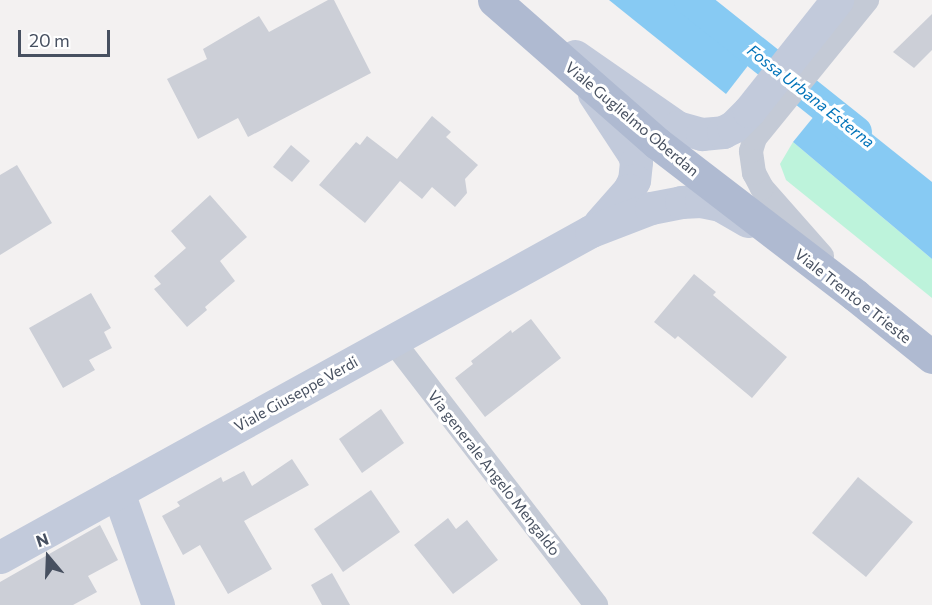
<!DOCTYPE html>
<style>
body{margin:0}
#map{position:relative;width:932px;height:605px;overflow:hidden;background:#f3f1f1;font-family:Commissioner,sans-serif}
div>[style]{position:absolute}
.green>*{inset:0;background:#bdf3db}
.water>*{inset:0;background:#87caf3}
.canal>*{height:32px;margin:-16px;padding:0 16px;transform-origin:16px;border-radius:16px;background:#87caf3}
.building>*{inset:0;background:#cccfd7}
.street>*{height:24px;margin:-12px;padding:0 12px;transform-origin:12px;border-radius:12px;background:#c4cad6}
.secondary>*{height:33px;margin:-16.5px;padding:0 16.5px;transform-origin:16.5px;border-radius:16.5px;background:#c2cadb}
.primary>*{height:33px;margin:-16.5px;padding:0 16.5px;transform-origin:16.5px;border-radius:16.5px;background:#afbad1}
span{translate:-50% -50%;white-space:nowrap;text-align:center;line-height:1.15;-webkit-text-stroke:6px #fff;paint-order:stroke}
.street-label{font-size:15px;color:#475060}
.water-label{font-size:16px;color:#0173b9;font-style:italic}
.north{position:absolute;left:18px;top:527px;width:60px;height:60px;-webkit-text-stroke:4px #fff;paint-order:stroke;rotate:341deg;font-size:16px;font-weight:700;line-height:24px;text-align:center;color:#475060}
.north::after{content:'';display:block;margin:auto;width:21px;height:27px;background:#475060;clip-path:polygon(50% 0,100% 100%,50% 72%,0 100%)}
.scale{position:absolute;left:18px;top:30px;width:92px;height:27px;box-sizing:border-box;border:3px solid #475060;border-top:0;padding-left:8px;font-size:18px;line-height:21px;white-space:nowrap;color:#475060;-webkit-text-stroke:4px #fff;paint-order:stroke}
</style>
<div id="map">
<div class="green">
<div style="clip-path:polygon(793px 142px,932px 259px,932px 298px,786px 180px,780px 164px)"></div>
</div>
<div class="water">
<div style="clip-path:polygon(609px 0,705px 0,764px 45px,726px 94px)"></div>
<div style="clip-path:polygon(828px 99px,932px 182px,932px 259px,793px 142px)"></div>
</div>
<div class="canal">
<div style="left:690px;top:0;width:212px;rotate:38.5deg"></div>
</div>
<div class="building">
<div style="clip-path:polygon(328px 0,334px 0,371px 73px,248px 137px,238px 118px,198px 139px,167px 79px,207px 59px,203px 49px,259px 16px,269px 32px)"></div>
<div style="clip-path:polygon(932px 14px,932px 50px,914px 68px,893px 52px)"></div>
<div style="clip-path:polygon(432px 116px,451px 132px,446px 137px,478px 165px,465px 179px,467px 193px,455px 207px,432px 187px,422px 199px,400px 181px,365px 223px,319px 185px,356px 142px,360px 145px,367px 136px,397px 159px)"></div>
<div style="clip-path:polygon(291px 145px,310px 161px,292px 182px,273px 167px)"></div>
<div style="clip-path:polygon(17px 165px,52px 223px,0 255px,0 175px)"></div>
<div style="clip-path:polygon(210px 195px,247px 237px,220px 261px,235px 281px,205px 307px,207px 310px,187px 327px,154px 289px,161px 284px,154px 276px,186px 248px,171px 231px)"></div>
<div style="clip-path:polygon(694px 274px,716px 292px,713px 295px,787px 357px,752px 398px,678px 336px,675px 339px,654px 322px)"></div>
<div style="clip-path:polygon(91px 293px,111px 328px,104px 332px,112px 348px,89px 360px,95px 370px,63px 388px,29px 328px)"></div>
<div style="clip-path:polygon(531px 319px,561px 358px,485px 417px,455px 378px,473px 364px,471px 361px,511px 330px,512px 333px)"></div>
<div style="clip-path:polygon(381px 409px,404px 443px,362px 473px,339px 439px)"></div>
<div style="clip-path:polygon(292px 459px,309px 485px,244px 521px,272px 569px,228px 594px,200px 545px,183px 555px,162px 516px,180px 506px,177px 502px,221px 477px,223px 482px,244px 471px,252px 486px)"></div>
<div style="clip-path:polygon(858px 477px,913px 522px,866px 577px,812px 533px)"></div>
<div style="clip-path:polygon(371px 490px,400px 532px,343px 572px,314px 529px)"></div>
<div style="clip-path:polygon(448px 518px,456px 529px,467px 520px,498px 560px,453px 594px,414px 545px)"></div>
<div style="clip-path:polygon(100px 525px,118px 560px,88px 576px,97px 592px,73px 605px,0 605px,0 582px)"></div>
<div style="clip-path:polygon(332px 573px,350px 605px,322px 605px,311px 585px)"></div>
</div>
<div class="street">
<div style="left:822px;top:256px;width:91px;rotate:-131.4deg"></div>
<div style="left:762px;top:188px;width:17px;rotate:-118deg"></div>
<div style="left:754px;top:173px;width:22px;rotate:-98deg"></div>
<div style="left:751px;top:151px;width:14px;rotate:-73deg"></div>
<div style="left:755px;top:138px;width:178px;rotate:-50.9deg"></div>
<div style="left:393px;top:341px;width:333px;rotate:52.4deg"></div>
</div>
<div class="secondary">
<div style="left:575px;top:56px;width:124px;rotate:34.8deg"></div>
<div style="left:677px;top:127px;width:26px;rotate:16deg"></div>
<div style="left:702px;top:134px;width:21px;rotate:-5deg"></div>
<div style="left:723px;top:132px;width:11px;rotate:-27deg"></div>
<div style="left:733px;top:127px;width:23px;rotate:-45deg"></div>
<div style="left:749px;top:111px;width:142px;rotate:-51.6deg"></div>
<div style="left:594px;top:94px;width:73px;rotate:56.7deg"></div>
<div style="left:634px;top:155px;width:7px;rotate:74deg"></div>
<div style="left:636px;top:162px;width:18px;rotate:96deg"></div>
<div style="left:634px;top:180px;width:11px;rotate:117deg"></div>
<div style="left:629px;top:190px;width:45px;rotate:131.4deg"></div>
<div style="left:118px;top:492px;width:120px;rotate:70.5deg"></div>
<div style="left:0;top:557px;width:675px;rotate:-28.88deg"></div>
<div style="left:591px;top:231px;width:64px;rotate:-21deg"></div>
<div style="left:651px;top:208px;width:31px;rotate:-11deg"></div>
<div style="left:681px;top:202px;width:20px;rotate:-3deg"></div>
<div style="left:701px;top:201px;width:19px;rotate:12deg"></div>
<div style="left:720px;top:205px;width:32px;rotate:30deg"></div>
</div>
<div class="primary">
<div style="left:494px;top:0;width:217px;rotate:41.3deg"></div>
<div style="left:657px;top:143px;width:250px;rotate:37.5deg"></div>
<div style="left:855px;top:295px;width:99px;rotate:38.8deg"></div>
</div>
<div class="street-label">
<span style="left:632px;top:119px;rotate:40deg">Viale Guglielmo Oberdan</span>
<span style="left:853px;top:296px;rotate:38deg">Viale Trento e Trieste</span>
<span style="left:296px;top:394px;rotate:-29deg">Viale Giuseppe Verdi</span>
<span style="left:494px;top:473px;rotate:52deg">Via generale Angelo Mengaldo</span>
</div>
<div class="water-label">
<span style="left:811px;top:96px;rotate:38deg">Fossa Urbana Esterna</span>
</div>
<div class="north">N</div>
<div class="scale">20 m</div>
</div>
